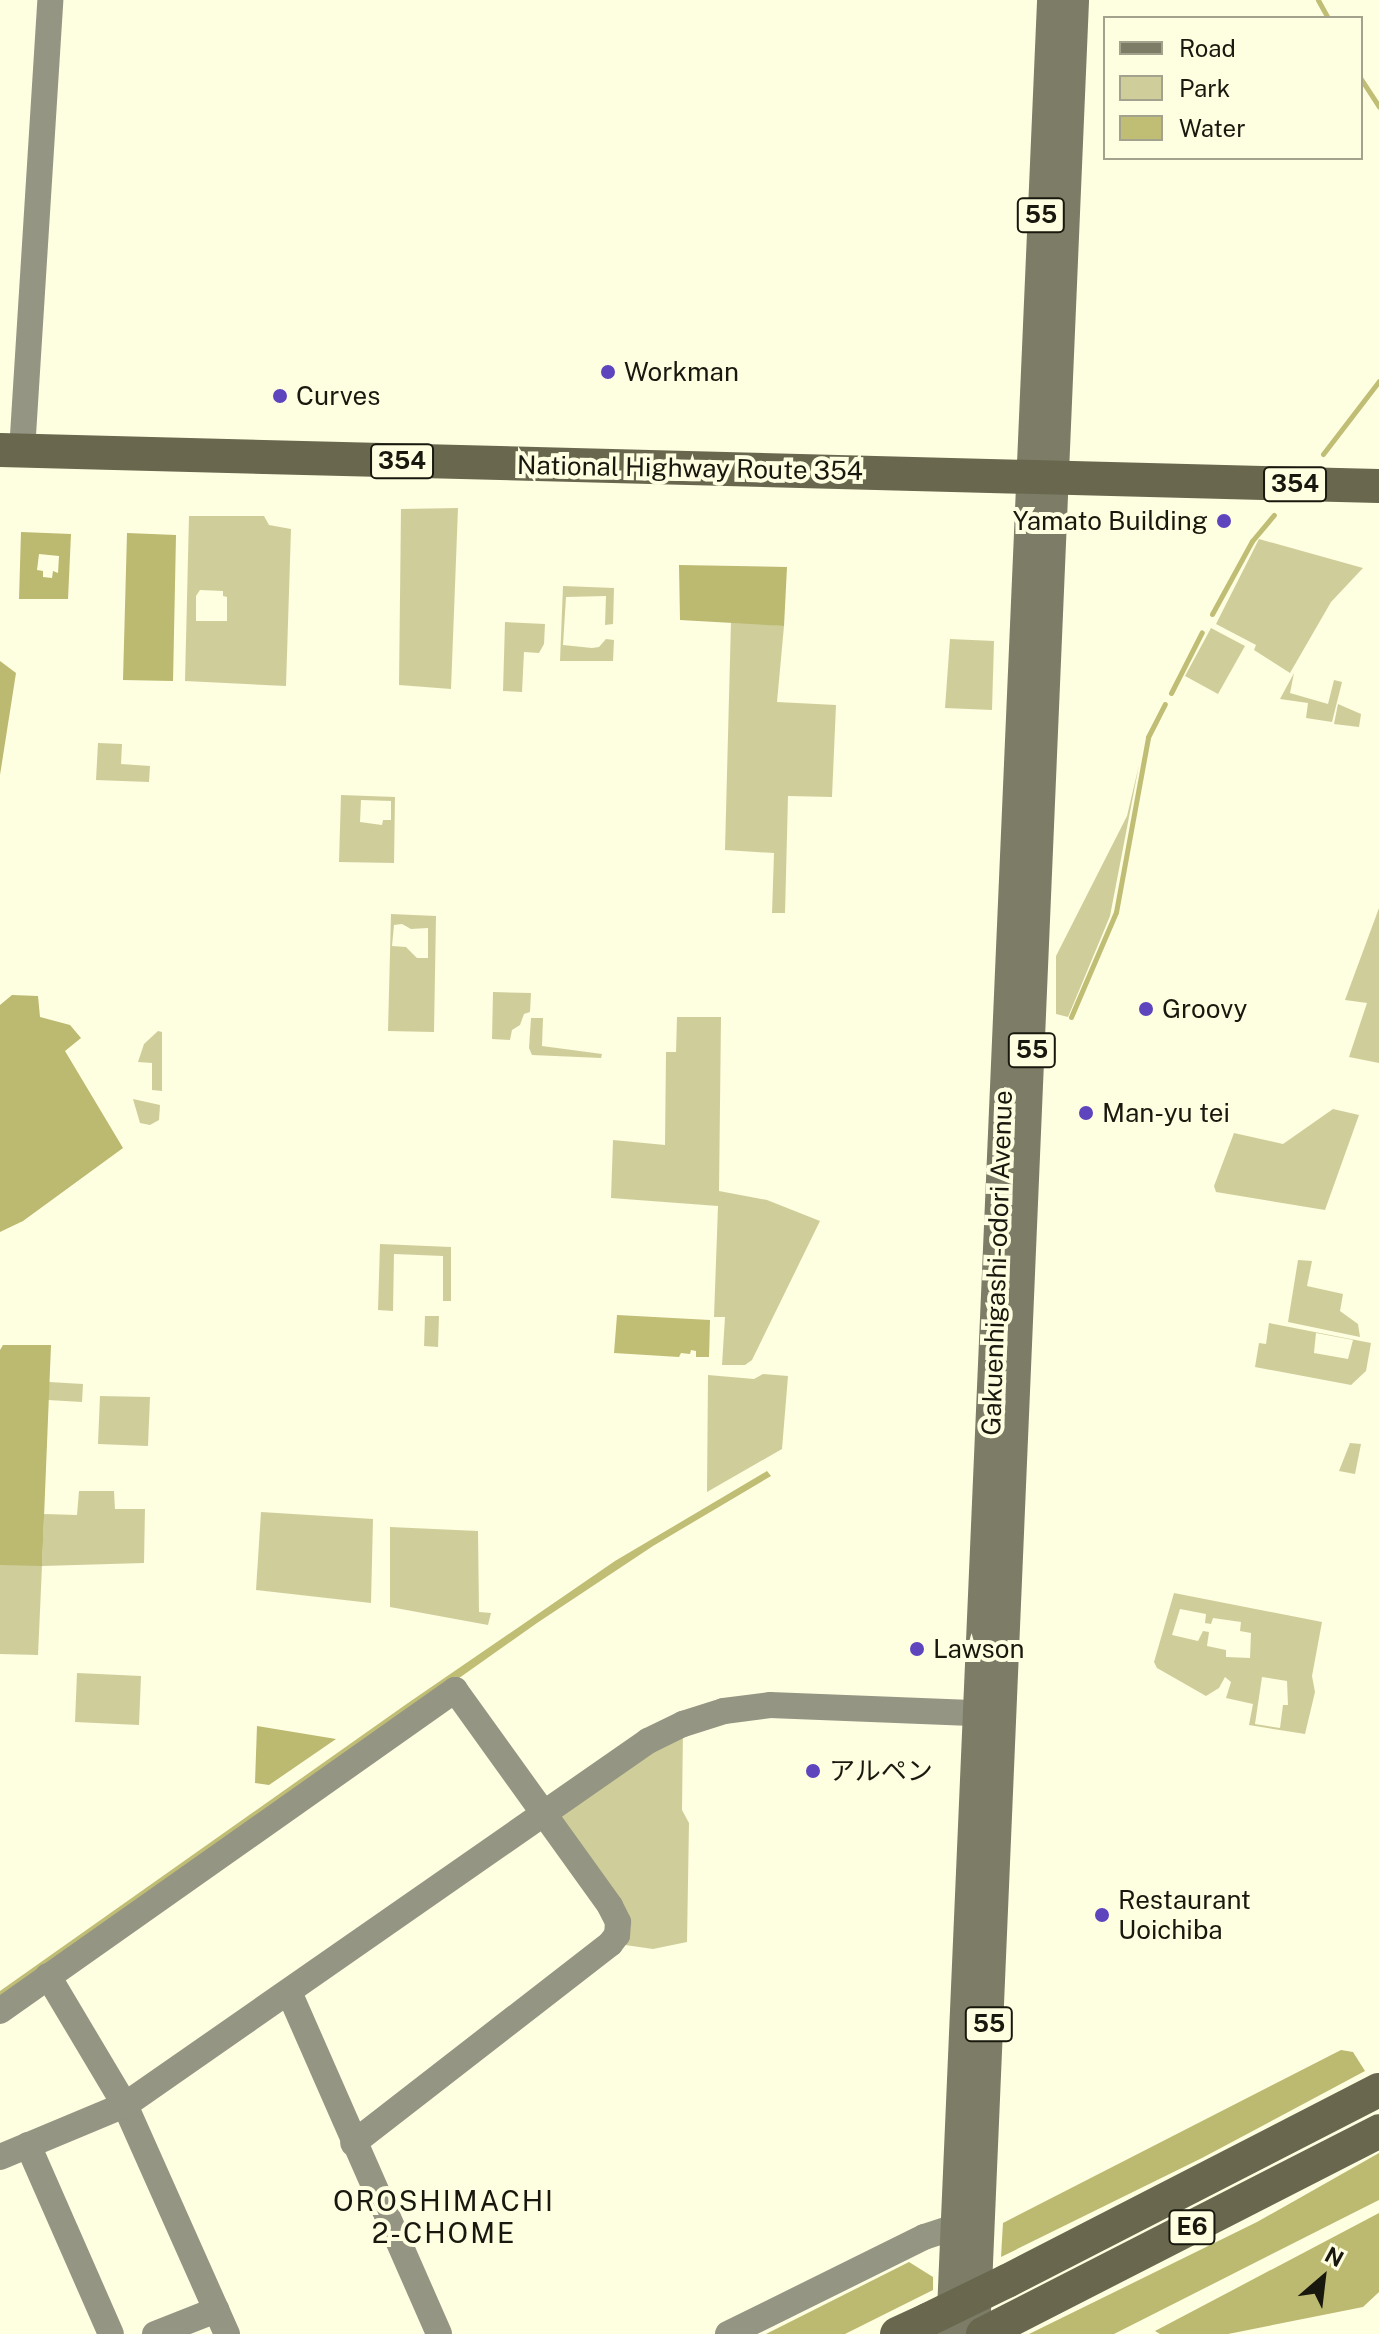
<!DOCTYPE html>
<meta charset="utf-8">
<style>
body{margin:0}
#map{position:relative;width:1379px;height:2334px;overflow:hidden;background:#fefee1;font-family:"Public Sans","Noto Sans JP",sans-serif}
div>[style]{position:absolute}
.green>*{inset:0;background:#cfce9b}
.forest>*{inset:0;background:#bcb971}
.water>*{inset:0;background:#c0bd75}
.stream>*{height:5px;margin:-2.5px;padding:0 2.5px;transform-origin:2.5px;border-radius:2.5px;background:#c0bd75}
.secondary>*{height:26px;margin:-13px;padding:0 13px;transform-origin:13px;border-radius:13px;background:#959583}
.primary>*{height:28px;margin:-14px;padding:0 14px;transform-origin:14px;border-radius:14px;background:#7d7d67}
.highway>*{height:34px;margin:-17px;padding:0 17px;transform-origin:17px;border-radius:17px;background:#69684f}
.highway-bridge>*{height:34px;margin:-17px;padding:0 17px;transform-origin:17px;border-radius:17px;background:#69684f}
.dots>*{width:22px;height:22px;translate:-50% -50%;box-sizing:border-box;border:4px solid #fefee1;border-radius:50%}
span{translate:-50% -50%;white-space:nowrap;text-align:center;line-height:1.15;-webkit-text-stroke:8px #fefee1;paint-order:stroke}
.shield-label span{padding:2px 6px;background:#fefee1;border:2px solid;border-radius:6px;-webkit-text-stroke-width:0}
.shield-label{font-size:24px;color:#19180e;font-weight:700}
.poi-label{font-size:26px;color:#19180e}
.left{translate:0 -50%;text-align:left}
.right{translate:-100% -50%;text-align:right}
.street-label{font-size:26px;color:#19180e}
.neighbourhood-label{font-size:28px;color:#19180e;letter-spacing:2px}
.legend{position:absolute;left:1103px;top:16px;width:260px;height:144px;box-sizing:border-box;background:#fefee1;border:2px solid #a2a28d;margin:0;padding:10px 14px;list-style:none;font-size:24px;color:#19180e}
.legend li{display:flex;align-items:center;gap:16px;height:40px}
.legend b{width:40px;border:2px solid #a2a28d}
.north{position:absolute;left:1283px;top:2238px;width:80px;height:80px;-webkit-text-stroke:6px #fefee1;paint-order:stroke;rotate:28deg;font-size:22px;font-weight:700;line-height:32px;text-align:center;color:#19180e}
.north::after{content:'';display:block;margin:auto;width:28px;height:36px;background:#19180e;clip-path:polygon(50% 0,100% 100%,50% 72%,0 100%)}
</style>
<div id="map">
<div class="green">
<div style="clip-path:polygon(458px 508px,451px 689px,399px 685px,401px 509px)"></div>
<div style="clip-path:polygon(evenodd,189px 516px,264px 516px,269px 525px,291px 529px,286px 686px,185px 681px,189px 516px,200px 590px,223px 591px,223px 596px,227px 597px,227px 621px,196px 621px,196px 596px,200px 590px)"></div>
<div style="clip-path:polygon(1259px 539px,1363px 568px,1331px 602px,1290px 673px,1254px 650px,1256px 645px,1216px 624px)"></div>
<div style="clip-path:polygon(563px 586px,614px 588px,613px 624px,605px 625px,606px 596px,566px 597px,563px 645px,592px 648px,599px 647px,606px 639px,614px 640px,613px 661px,560px 661px)"></div>
<div style="clip-path:polygon(731px 621px,784px 626px,777px 702px,836px 705px,832px 797px,788px 796px,785px 913px,772px 913px,774px 853px,725px 850px)"></div>
<div style="clip-path:polygon(505px 622px,545px 624px,544px 644px,539px 653px,524px 652px,522px 692px,503px 691px)"></div>
<div style="clip-path:polygon(1211px 628px,1245px 646px,1218px 694px,1185px 676px)"></div>
<div style="clip-path:polygon(950px 639px,994px 641px,992px 710px,945px 708px)"></div>
<div style="clip-path:polygon(1294px 673px,1290px 693px,1328px 704px,1334px 680px,1342px 682px,1332px 722px,1306px 718px,1308px 703px,1280px 699px)"></div>
<div style="clip-path:polygon(1338px 704px,1361px 714px,1359px 727px,1334px 724px)"></div>
<div style="clip-path:polygon(98px 743px,122px 744px,121px 764px,150px 766px,149px 782px,96px 780px)"></div>
<div style="clip-path:polygon(1139px 765px,1110px 916px,1068px 1017px,1056px 1014px,1056px 956px,1127px 816px)"></div>
<div style="clip-path:polygon(evenodd,341px 795px,395px 797px,394px 863px,339px 862px,341px 795px,361px 800px,391px 801px,391px 820px,383px 820px,382px 825px,360px 822px,361px 800px)"></div>
<div style="clip-path:polygon(1379px 908px,1379px 1063px,1349px 1057px,1367px 1003px,1345px 1000px)"></div>
<div style="clip-path:polygon(evenodd,391px 914px,436px 916px,434px 1032px,388px 1031px,391px 914px,402px 924px,411px 929px,428px 928px,428px 958px,417px 958px,406px 947px,392px 946px,394px 925px,402px 924px)"></div>
<div style="clip-path:polygon(493px 992px,531px 993px,530px 1012px,524px 1014px,520px 1025px,512px 1030px,510px 1040px,492px 1039px)"></div>
<div style="clip-path:polygon(677px 1017px,721px 1017px,719px 1191px,767px 1200px,820px 1221px,752px 1360px,745px 1365px,722px 1365px,725px 1317px,714px 1317px,718px 1206px,611px 1198px,613px 1140px,665px 1145px,666px 1052px,676px 1052px)"></div>
<div style="clip-path:polygon(531px 1018px,543px 1018px,542px 1046px,602px 1054px,601px 1058px,532px 1055px,529px 1048px)"></div>
<div style="clip-path:polygon(158px 1031px,162px 1032px,162px 1091px,152px 1090px,152px 1063px,138px 1062px,144px 1044px)"></div>
<div style="clip-path:polygon(133px 1099px,160px 1105px,159px 1120px,150px 1125px,140px 1123px)"></div>
<div style="clip-path:polygon(1333px 1109px,1359px 1115px,1325px 1210px,1216px 1192px,1214px 1186px,1234px 1133px,1283px 1144px)"></div>
<div style="clip-path:polygon(380px 1244px,451px 1247px,451px 1301px,443px 1301px,443px 1256px,394px 1254px,393px 1311px,378px 1310px)"></div>
<div style="clip-path:polygon(1298px 1260px,1312px 1261px,1307px 1286px,1343px 1294px,1340px 1311px,1358px 1324px,1360px 1337px,1288px 1322px)"></div>
<div style="clip-path:polygon(425px 1316px,439px 1316px,438px 1347px,424px 1346px)"></div>
<div style="clip-path:polygon(evenodd,1269px 1323px,1371px 1343px,1366px 1371px,1351px 1385px,1255px 1367px,1259px 1343px,1266px 1344px,1269px 1323px,1316px 1333px,1353px 1340px,1348px 1359px,1314px 1353px,1316px 1333px)"></div>
<div style="clip-path:polygon(763px 1374px,788px 1376px,782px 1449px,707px 1492px,708px 1375px,754px 1379px)"></div>
<div style="clip-path:polygon(49px 1382px,83px 1384px,82px 1402px,48px 1400px)"></div>
<div style="clip-path:polygon(100px 1396px,150px 1397px,148px 1446px,98px 1444px)"></div>
<div style="clip-path:polygon(1350px 1443px,1361px 1444px,1355px 1474px,1339px 1471px)"></div>
<div style="clip-path:polygon(79px 1491px,114px 1491px,115px 1509px,145px 1509px,144px 1563px,42px 1566px,38px 1655px,0 1654px,0 1565px,42px 1565px,44px 1514px,77px 1515px)"></div>
<div style="clip-path:polygon(261px 1512px,373px 1519px,371px 1603px,256px 1590px)"></div>
<div style="clip-path:polygon(390px 1527px,478px 1531px,479px 1612px,491px 1613px,488px 1625px,390px 1607px)"></div>
<div style="clip-path:polygon(evenodd,1174px 1593px,1322px 1622px,1312px 1676px,1315px 1692px,1305px 1734px,1249px 1725px,1253px 1704px,1226px 1698px,1231px 1682px,1225px 1677px,1219px 1688px,1206px 1696px,1157px 1668px,1154px 1662px,1174px 1593px,1180px 1609px,1206px 1614px,1205px 1623px,1211px 1624px,1213px 1618px,1241px 1622px,1240px 1631px,1251px 1633px,1250px 1658px,1226px 1657px,1226px 1650px,1207px 1646px,1209px 1632px,1203px 1631px,1198px 1641px,1172px 1635px,1180px 1609px,1174px 1593px,1262px 1677px,1287px 1681px,1288px 1705px,1283px 1705px,1280px 1728px,1255px 1724px,1262px 1677px)"></div>
<div style="clip-path:polygon(77px 1673px,141px 1676px,139px 1725px,75px 1722px)"></div>
<div style="clip-path:polygon(683px 1729px,682px 1810px,689px 1823px,687px 1942px,653px 1949px,618px 1944px,553px 1814px)"></div>
</div>
<div class="forest">
<div style="clip-path:polygon(evenodd,21px 532px,71px 534px,68px 599px,19px 599px,21px 532px,39px 554px,59px 556px,58px 573px,53px 571px,52px 578px,43px 577px,43px 571px,37px 570px,39px 554px)"></div>
<div style="clip-path:polygon(127px 533px,176px 535px,173px 681px,123px 680px)"></div>
<div style="clip-path:polygon(679px 565px,787px 567px,784px 626px,680px 620px)"></div>
<div style="clip-path:polygon(0 661px,16px 673px,0 775px)"></div>
<div style="clip-path:polygon(12px 995px,38px 996px,40px 1017px,70px 1025px,81px 1038px,65px 1051px,123px 1148px,23px 1221px,0 1232px,0 1005px)"></div>
<div style="clip-path:polygon(3px 1345px,51px 1345px,42px 1566px,0 1565px,0 1350px)"></div>
<div style="clip-path:polygon(257px 1726px,336px 1739px,269px 1785px,255px 1783px)"></div>
<div style="clip-path:polygon(1341px 2050px,1353px 2052px,1365px 2071px,1202px 2158px,1001px 2257px,1003px 2223px)"></div>
<div style="clip-path:polygon(1379px 2153px,1379px 2200px,1369px 2205px,1114px 2334px,1029px 2334px,1257px 2222px)"></div>
<div style="clip-path:polygon(1379px 2213px,1379px 2292px,1363px 2307px,1228px 2334px,1160px 2334px,1155px 2331px)"></div>
<div style="clip-path:polygon(909px 2262px,933px 2277px,933px 2290px,845px 2334px,766px 2334px)"></div>
</div>
<div class="water">
<div style="clip-path:polygon(617px 1315px,710px 1320px,709px 1357px,696px 1357px,696px 1351px,691px 1350px,690px 1354px,681px 1353px,679px 1357px,614px 1353px)"></div>
<div style="clip-path:polygon(767px 1471px,771px 1476px,653px 1546px,537px 1623px,0 2003px,0 1991px,408px 1703px,615px 1561px)"></div>
</div>
<div class="stream">
<div style="left:1318px;top:0;width:21px;rotate:61deg"></div>
<div style="left:1361px;top:79px;width:33px;rotate:57deg"></div>
<div style="left:1323px;top:454px;width:92px;rotate:-52.5deg"></div>
<div style="left:1212px;top:614px;width:83px;rotate:-61.3deg"></div>
<div style="left:1252px;top:541px;width:34px;rotate:-50deg"></div>
<div style="left:1171px;top:693px;width:68px;rotate:-63.1deg"></div>
<div style="left:1071px;top:1017px;width:114px;rotate:-66.8deg"></div>
<div style="left:1116px;top:912px;width:178px;rotate:-79.6deg"></div>
<div style="left:1148px;top:737px;width:37px;rotate:-63deg"></div>
</div>
<div class="secondary">
<div style="left:22px;top:451px;width:452px;rotate:-86.4deg"></div>
<div style="left:48px;top:1976px;width:150px;rotate:59.2deg"></div>
<div style="left:125px;top:2105px;width:251px;rotate:66deg"></div>
<div style="left:289px;top:1992px;width:373px;rotate:66.3deg"></div>
<div style="left:0;top:2011px;width:557px;rotate:-35.2deg"></div>
<div style="left:455px;top:1690px;width:266px;rotate:54.3deg"></div>
<div style="left:610px;top:1906px;width:18px;rotate:63deg"></div>
<div style="left:618px;top:1922px;width:13px;rotate:94deg"></div>
<div style="left:617px;top:1935px;width:11px;rotate:128deg"></div>
<div style="left:610px;top:1944px;width:325px;rotate:142.2deg"></div>
<div style="left:28px;top:2145px;width:206px;rotate:66.3deg"></div>
<div style="left:0;top:2157px;width:135px;rotate:-22.6deg"></div>
<div style="left:125px;top:2105px;width:637px;rotate:-34.84deg"></div>
<div style="left:648px;top:1741px;width:39px;rotate:-26deg"></div>
<div style="left:683px;top:1724px;width:43px;rotate:-17.6deg"></div>
<div style="left:724px;top:1711px;width:46px;rotate:-7.4deg"></div>
<div style="left:770px;top:1705px;width:227px;rotate:2.3deg"></div>
<div style="left:155px;top:2334px;width:66px;rotate:-21.5deg"></div>
<div style="left:728px;top:2334px;width:219px;rotate:-26.3deg"></div>
<div style="left:924px;top:2237px;width:33px;rotate:-18deg"></div>
</div>
<div class="primary">
<div style="left:950px;top:2334px;width:2336px;rotate:-87.52deg"></div>
<div style="left:976px;top:2334px;width:2336px;rotate:-87.57deg"></div>
</div>
<div class="highway">
<div style="left:0;top:450px;width:1379px;rotate:1.5deg"></div>
<div style="left:1007px;top:2281px;width:418px;rotate:-27.2deg"></div>
<div style="left:897px;top:2334px;width:33px;rotate:-25deg"></div>
<div style="left:983px;top:2334px;width:445px;rotate:-27.1deg"></div>
</div>
<div class="highway-bridge">
<div style="left:927px;top:2320px;width:89px;rotate:-26deg"></div>
</div>
<div class="dots">
<div style="left:608px;top:372px;background:#5e44bd"></div>
<div style="left:280px;top:396px;background:#5e44bd"></div>
<div style="left:1224px;top:521px;background:#5e44bd"></div>
<div style="left:1146px;top:1009px;background:#5e44bd"></div>
<div style="left:1086px;top:1113px;background:#5e44bd"></div>
<div style="left:917px;top:1649px;background:#5e44bd"></div>
<div style="left:813px;top:1771px;background:#5e44bd"></div>
<div style="left:1102px;top:1915px;background:#5e44bd"></div>
</div>
<div class="shield-label">
<span style="left:1041px;top:215px">55</span>
<span style="left:402px;top:461px">354</span>
<span style="left:1295px;top:484px">354</span>
<span style="left:1032px;top:1050px">55</span>
<span style="left:989px;top:2024px">55</span>
<span style="left:1192px;top:2227px">E6</span>
</div>
<div class="poi-label">
<span class="left" style="left:624px;top:372px">Workman</span>
<span class="left" style="left:296px;top:396px">Curves</span>
<span class="right" style="left:1208px;top:521px">Yamato Building</span>
<span class="left" style="left:1162px;top:1009px">Groovy</span>
<span class="left" style="left:1102px;top:1113px">Man-yu tei</span>
<span class="left" style="left:933px;top:1649px">Lawson</span>
<span class="left" style="left:829px;top:1771px">アルペン</span>
<span class="left" style="left:1118px;top:1915px">Restaurant<br>Uoichiba</span>
</div>
<div class="street-label">
<span style="left:690px;top:468px;rotate:1deg">National Highway Route 354</span>
<span style="left:997px;top:1263px;rotate:-88deg">Gakuenhigashi-odori Avenue</span>
</div>
<div class="neighbourhood-label">
<span style="left:444px;top:2217px">OROSHIMACHI<br>2-CHOME</span>
</div>
<ul class="legend">
<li><b style="height:10px;background:#7d7d67"></b>Road</li>
<li><b style="height:22px;background:#cfce9b"></b>Park</li>
<li><b style="height:22px;background:#c0bd75"></b>Water</li>
</ul>
<div class="north">N</div>
</div>
